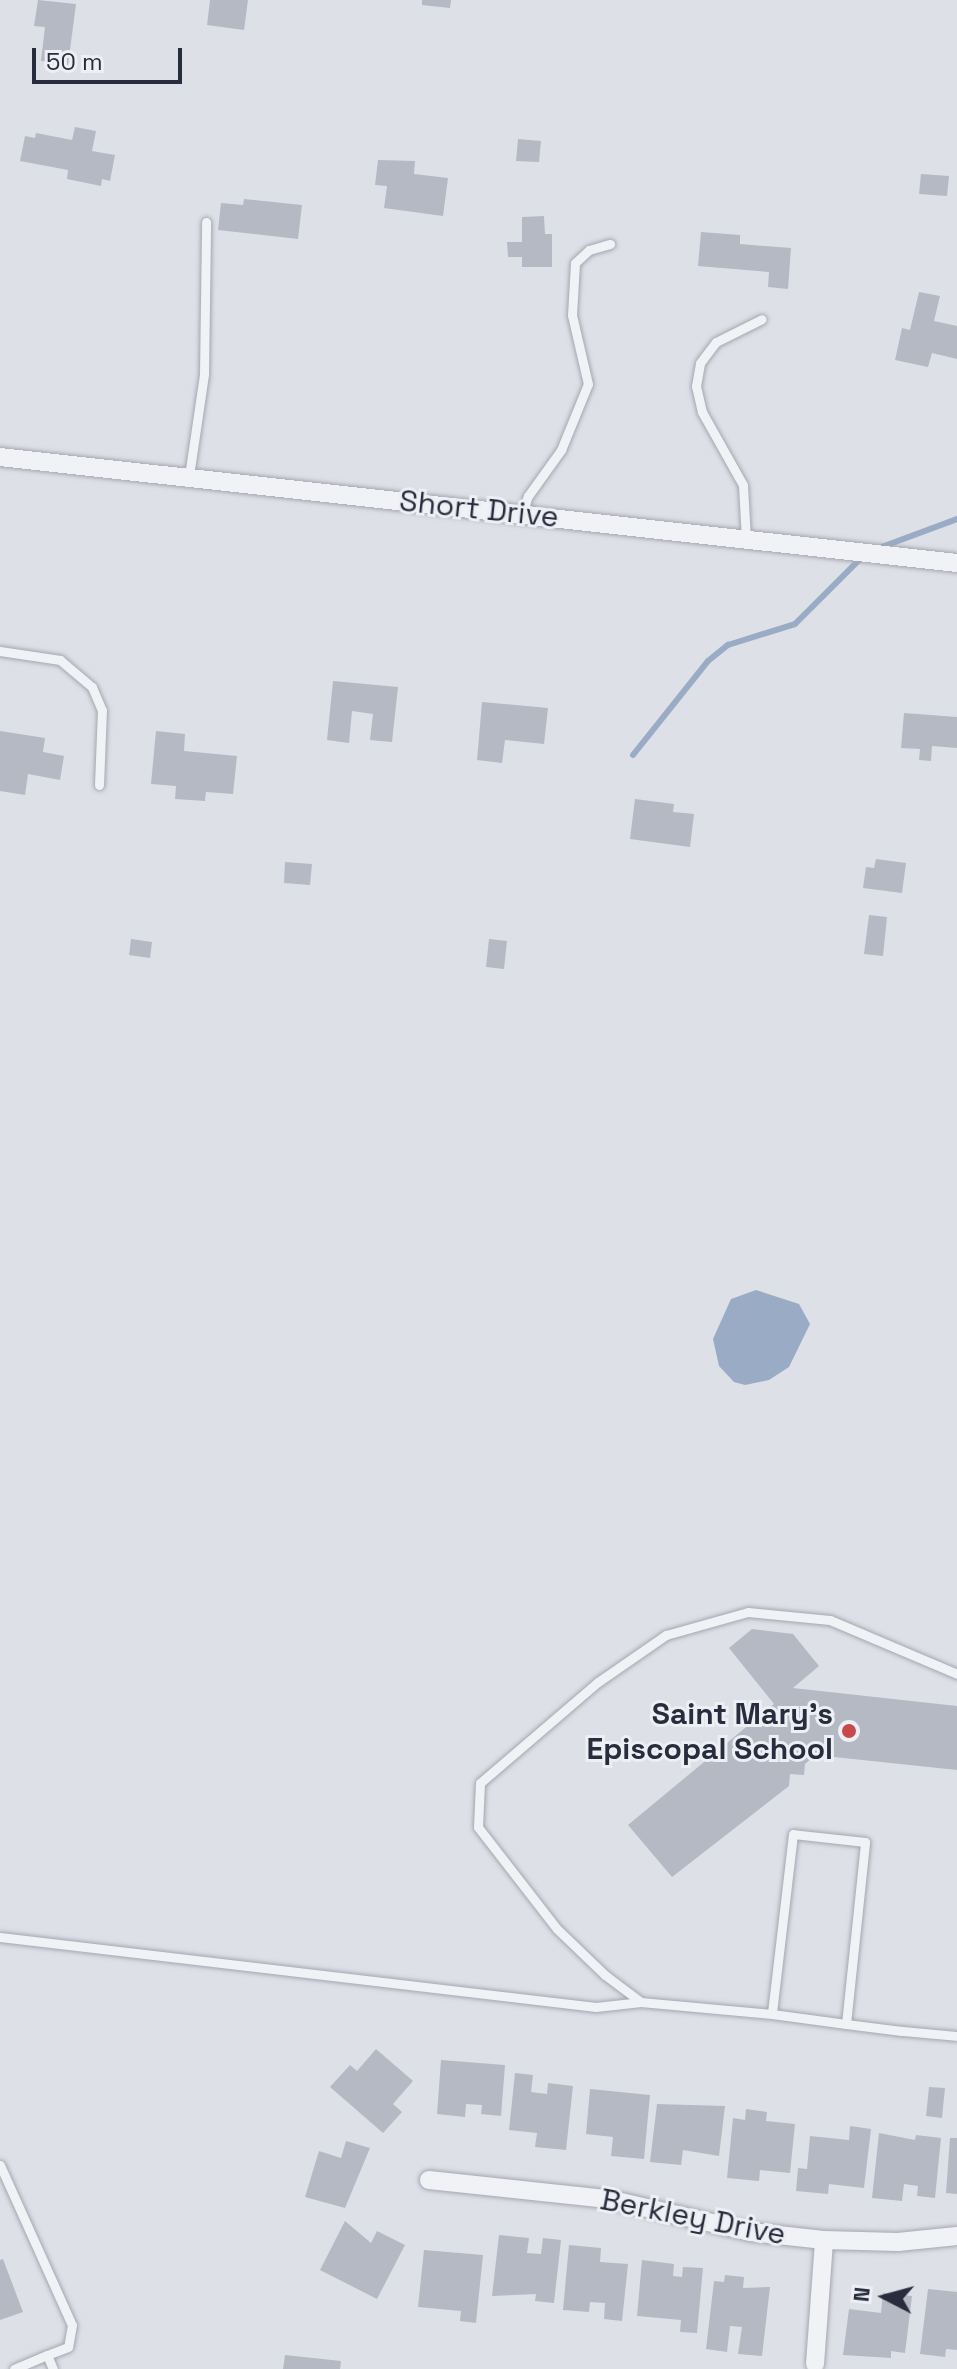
<!DOCTYPE html>
<style>
body{margin:0}
#map{position:relative;width:957px;height:2369px;overflow:hidden;background:#dee0e7;font-family:"Space Grotesk",sans-serif}
div>[style]{position:absolute}
.water>*{inset:0;background:#9aabc5}
.stream>*{height:6px;margin:-3px;padding:0 3px;transform-origin:3px;border-radius:3px;background:#9aabc5}
.building>*{inset:0;background:#b5b9c3}
.roads{filter:drop-shadow(0 0 2px #a4a7b1) drop-shadow(0 0 2px #a4a7b1)}
.service>*{height:9px;margin:-4.5px;padding:0 4.5px;transform-origin:4.5px;border-radius:4.5px;background:#f0f2f5}
.minor>*{height:18px;margin:-9px;padding:0 9px;transform-origin:9px;border-radius:9px;background:#f0f2f5}
.dots>*{width:22px;height:22px;translate:-50% -50%;box-sizing:border-box;border:4px solid #edeff5;border-radius:50%}
span{translate:-50% -50%;white-space:nowrap;text-align:center;line-height:1.15;-webkit-text-stroke:6px #edeff5;paint-order:stroke}
.street-label{font-size:30px;color:#282d3d}
.poi-label{font-size:30px;color:#282d3d;font-weight:700}
.right{translate:-100% -50%;text-align:right}
.north{position:absolute;left:845px;top:2257px;width:80px;height:80px;-webkit-text-stroke:6px #edeff5;paint-order:stroke;rotate:276deg;font-size:22px;font-weight:700;line-height:32px;text-align:center;color:#282d3d}
.north::after{content:'';display:block;margin:auto;width:28px;height:36px;background:#282d3d;clip-path:polygon(50% 0,100% 100%,50% 72%,0 100%)}
.scale{position:absolute;left:32px;top:48px;width:150px;height:36px;box-sizing:border-box;border:4px solid #282d3d;border-top:0;padding-left:10px;font-size:24px;line-height:28px;white-space:nowrap;color:#282d3d;-webkit-text-stroke:6px #edeff5;paint-order:stroke}
</style>
<div id="map">
<div class="water">
<div style="clip-path:polygon(756px 1290px,799px 1304px,810px 1324px,789px 1367px,769px 1380px,745px 1385px,734px 1382px,719px 1366px,713px 1339px,731px 1299px)"></div>
</div>
<div class="stream">
<div style="left:879px;top:548px;width:83px;rotate:-20.4deg"></div>
<div style="left:633px;top:755px;width:120px;rotate:-51.4deg"></div>
<div style="left:708px;top:661px;width:26px;rotate:-39deg"></div>
<div style="left:728px;top:645px;width:70px;rotate:-17.4deg"></div>
<div style="left:795px;top:624px;width:95px;rotate:-45deg"></div>
</div>
<div class="building">
<div style="clip-path:polygon(38px 0,76px 4px,68px 65px,41px 61px,45px 27px,34px 26px)"></div>
<div style="clip-path:polygon(210px 0,248px 0,244px 30px,207px 25px)"></div>
<div style="clip-path:polygon(422px 0,451px 0,450px 8px,422px 5px)"></div>
<div style="clip-path:polygon(75px 127px,96px 131px,92px 151px,115px 155px,110px 181px,102px 179px,101px 186px,67px 179px,68px 170px,20px 161px,25px 136px,35px 138px,36px 133px,72px 140px)"></div>
<div style="clip-path:polygon(518px 139px,541px 141px,539px 162px,516px 161px)"></div>
<div style="clip-path:polygon(378px 160px,415px 161px,414px 174px,448px 178px,443px 216px,384px 208px,387px 186px,375px 185px)"></div>
<div style="clip-path:polygon(921px 174px,949px 176px,947px 196px,919px 194px)"></div>
<div style="clip-path:polygon(244px 199px,302px 205px,298px 239px,218px 230px,221px 203px,243px 205px)"></div>
<div style="clip-path:polygon(544px 216px,545px 234px,552px 234px,552px 267px,522px 267px,522px 257px,508px 257px,507px 242px,522px 242px,522px 217px)"></div>
<div style="clip-path:polygon(701px 232px,740px 235px,740px 244px,791px 248px,788px 289px,768px 287px,769px 272px,698px 266px)"></div>
<div style="clip-path:polygon(919px 292px,940px 296px,934px 321px,957px 326px,957px 359px,932px 353px,928px 367px,895px 360px,902px 328px,910px 330px)"></div>
<div style="clip-path:polygon(333px 681px,398px 687px,392px 742px,370px 740px,373px 714px,352px 711px,349px 743px,327px 740px)"></div>
<div style="clip-path:polygon(482px 702px,548px 708px,544px 744px,505px 740px,502px 763px,477px 760px)"></div>
<div style="clip-path:polygon(904px 713px,957px 717px,957px 748px,932px 746px,931px 761px,919px 760px,920px 749px,901px 748px)"></div>
<div style="clip-path:polygon(0 731px,45px 738px,43px 752px,64px 756px,60px 780px,28px 774px,25px 795px,0 791px)"></div>
<div style="clip-path:polygon(156px 731px,185px 734px,184px 751px,237px 756px,233px 794px,206px 792px,205px 801px,175px 799px,176px 786px,151px 784px)"></div>
<div style="clip-path:polygon(635px 799px,674px 804px,673px 812px,694px 814px,690px 847px,630px 839px)"></div>
<div style="clip-path:polygon(876px 859px,906px 863px,902px 893px,863px 888px,866px 867px,874px 868px)"></div>
<div style="clip-path:polygon(285px 862px,312px 864px,310px 885px,284px 883px)"></div>
<div style="clip-path:polygon(869px 915px,887px 917px,883px 956px,864px 954px)"></div>
<div style="clip-path:polygon(131px 939px,152px 942px,150px 958px,129px 955px)"></div>
<div style="clip-path:polygon(489px 939px,507px 941px,504px 969px,486px 967px)"></div>
<div style="clip-path:polygon(752px 1629px,793px 1634px,819px 1666px,793px 1688px,957px 1706px,957px 1770px,815px 1755px,805px 1764px,804px 1775px,790px 1774px,789px 1786px,672px 1877px,628px 1825px,774px 1704px,729px 1648px)"></div>
<div style="clip-path:polygon(376px 2049px,413px 2081px,393px 2104px,402px 2112px,383px 2133px,330px 2087px,350px 2065px,357px 2071px)"></div>
<div style="clip-path:polygon(441px 2060px,505px 2065px,501px 2116px,481px 2114px,482px 2105px,466px 2104px,465px 2117px,437px 2114px)"></div>
<div style="clip-path:polygon(515px 2073px,533px 2075px,531px 2092px,547px 2094px,548px 2083px,573px 2086px,566px 2150px,535px 2147px,537px 2133px,509px 2130px)"></div>
<div style="clip-path:polygon(929px 2087px,945px 2088px,942px 2118px,926px 2116px)"></div>
<div style="clip-path:polygon(590px 2089px,650px 2095px,644px 2159px,611px 2156px,613px 2137px,586px 2134px)"></div>
<div style="clip-path:polygon(657px 2104px,725px 2106px,719px 2156px,683px 2150px,681px 2165px,650px 2162px)"></div>
<div style="clip-path:polygon(746px 2109px,767px 2112px,766px 2121px,795px 2124px,790px 2173px,760px 2170px,759px 2181px,727px 2178px,733px 2118px,745px 2120px)"></div>
<div style="clip-path:polygon(850px 2126px,871px 2129px,864px 2188px,829px 2184px,828px 2194px,796px 2191px,798px 2168px,807px 2169px,810px 2136px,849px 2140px)"></div>
<div style="clip-path:polygon(879px 2133px,915px 2140px,916px 2135px,941px 2138px,935px 2198px,917px 2196px,918px 2186px,904px 2184px,902px 2201px,872px 2198px)"></div>
<div style="clip-path:polygon(950px 2138px,957px 2138px,957px 2194px,946px 2193px)"></div>
<div style="clip-path:polygon(346px 2141px,370px 2148px,345px 2208px,305px 2197px,319px 2151px,341px 2158px)"></div>
<div style="clip-path:polygon(345px 2221px,371px 2243px,377px 2231px,405px 2245px,377px 2299px,320px 2270px)"></div>
<div style="clip-path:polygon(499px 2235px,529px 2238px,527px 2253px,541px 2254px,543px 2238px,561px 2240px,554px 2303px,535px 2301px,536px 2294px,492px 2296px)"></div>
<div style="clip-path:polygon(569px 2245px,601px 2248px,600px 2262px,628px 2264px,622px 2321px,604px 2319px,605px 2303px,590px 2302px,589px 2312px,563px 2310px)"></div>
<div style="clip-path:polygon(424px 2250px,483px 2255px,476px 2323px,460px 2321px,461px 2311px,418px 2307px)"></div>
<div style="clip-path:polygon(3px 2259px,23px 2312px,0 2320px,0 2260px)"></div>
<div style="clip-path:polygon(642px 2260px,674px 2264px,673px 2276px,682px 2277px,683px 2267px,703px 2268px,697px 2333px,680px 2332px,681px 2320px,637px 2316px)"></div>
<div style="clip-path:polygon(725px 2275px,744px 2277px,743px 2288px,770px 2287px,762px 2356px,738px 2354px,742px 2327px,730px 2326px,727px 2352px,706px 2349px,714px 2281px,724px 2282px)"></div>
<div style="clip-path:polygon(928px 2289px,957px 2292px,957px 2350px,946px 2349px,945px 2357px,920px 2354px)"></div>
<div style="clip-path:polygon(883px 2293px,912px 2296px,905px 2353px,891px 2351px,891px 2358px,843px 2355px,849px 2309px,881px 2313px)"></div>
<div style="clip-path:polygon(285px 2355px,341px 2361px,340px 2369px,283px 2369px)"></div>
</div>
<div class="roads">
<div class="service">
<div style="left:189px;top:476px;width:103px;rotate:-81.6deg"></div>
<div style="left:204px;top:374px;width:152px;rotate:-89.2deg"></div>
<div style="left:522px;top:514px;width:19px;rotate:-72deg"></div>
<div style="left:528px;top:496px;width:57px;rotate:-54.3deg"></div>
<div style="left:561px;top:450px;width:71px;rotate:-67.8deg"></div>
<div style="left:588px;top:384px;width:71px;rotate:-103.1deg"></div>
<div style="left:572px;top:315px;width:52px;rotate:-86.7deg"></div>
<div style="left:575px;top:263px;width:19px;rotate:-43deg"></div>
<div style="left:589px;top:250px;width:22px;rotate:-16deg"></div>
<div style="left:746px;top:539px;width:54px;rotate:-93.2deg"></div>
<div style="left:743px;top:485px;width:84px;rotate:-119.3deg"></div>
<div style="left:702px;top:412px;width:27px;rotate:-103deg"></div>
<div style="left:696px;top:386px;width:23px;rotate:-80deg"></div>
<div style="left:700px;top:363px;width:26px;rotate:-53deg"></div>
<div style="left:716px;top:342px;width:51px;rotate:-26.6deg"></div>
<div style="left:0;top:651px;width:61px;rotate:8.5deg"></div>
<div style="left:60px;top:660px;width:42px;rotate:40.2deg"></div>
<div style="left:92px;top:687px;width:25px;rotate:67deg"></div>
<div style="left:102px;top:710px;width:75px;rotate:92.3deg"></div>
<div style="left:0;top:1937px;width:600px;rotate:6.7deg"></div>
<div style="left:596px;top:2007px;width:45px;rotate:-6.3deg"></div>
<div style="left:772px;top:2014px;width:132px;rotate:-174.8deg"></div>
<div style="left:641px;top:2002px;width:45px;rotate:-143.1deg"></div>
<div style="left:605px;top:1975px;width:66px;rotate:-136.2deg"></div>
<div style="left:557px;top:1929px;width:129px;rotate:-127.8deg"></div>
<div style="left:478px;top:1827px;width:44px;rotate:-87.4deg"></div>
<div style="left:480px;top:1783px;width:155px;rotate:-40.6deg"></div>
<div style="left:598px;top:1682px;width:83px;rotate:-34.7deg"></div>
<div style="left:666px;top:1635px;width:85px;rotate:-15.7deg"></div>
<div style="left:748px;top:1612px;width:82px;rotate:5.6deg"></div>
<div style="left:830px;top:1620px;width:138px;rotate:23deg"></div>
<div style="left:846px;top:2024px;width:183px;rotate:-84deg"></div>
<div style="left:865px;top:1842px;width:72px;rotate:-173.7deg"></div>
<div style="left:793px;top:1834px;width:181px;rotate:96.7deg"></div>
<div style="left:772px;top:2014px;width:75px;rotate:7.7deg"></div>
<div style="left:846px;top:2024px;width:56px;rotate:7.1deg"></div>
<div style="left:902px;top:2031px;width:55px;rotate:5.2deg"></div>
<div style="left:0;top:2165px;width:175px;rotate:65.8deg"></div>
<div style="left:72px;top:2325px;width:22px;rotate:100deg"></div>
<div style="left:68px;top:2347px;width:22px;rotate:159deg"></div>
<div style="left:47px;top:2355px;width:15px;rotate:67deg"></div>
<div style="left:14px;top:2369px;width:36px;rotate:-23deg"></div>
</div>
<div class="minor">
<div style="left:0;top:457px;width:963px;rotate:6.32deg"></div>
<div style="left:429px;top:2180px;width:180px;rotate:6.1deg"></div>
<div style="left:608px;top:2199px;width:147px;rotate:13deg"></div>
<div style="left:751px;top:2232px;width:73px;rotate:6.3deg"></div>
<div style="left:824px;top:2240px;width:74px;rotate:1.5deg"></div>
<div style="left:898px;top:2242px;width:59px;rotate:-5.8deg"></div>
<div style="left:815px;top:2364px;width:124px;rotate:-85.8deg"></div>
</div>
</div>
<div class="dots">
<div style="left:849px;top:1731px;background:#c7484d"></div>
</div>
<div class="street-label">
<span style="left:479px;top:509px;rotate:6deg">Short Drive</span>
<span style="left:693px;top:2217px;rotate:11deg">Berkley Drive</span>
</div>
<div class="poi-label">
<span class="right" style="left:833px;top:1731px">Saint Mary's<br>Episcopal School</span>
</div>
<div class="north">N</div>
<div class="scale">50 m</div>
</div>
